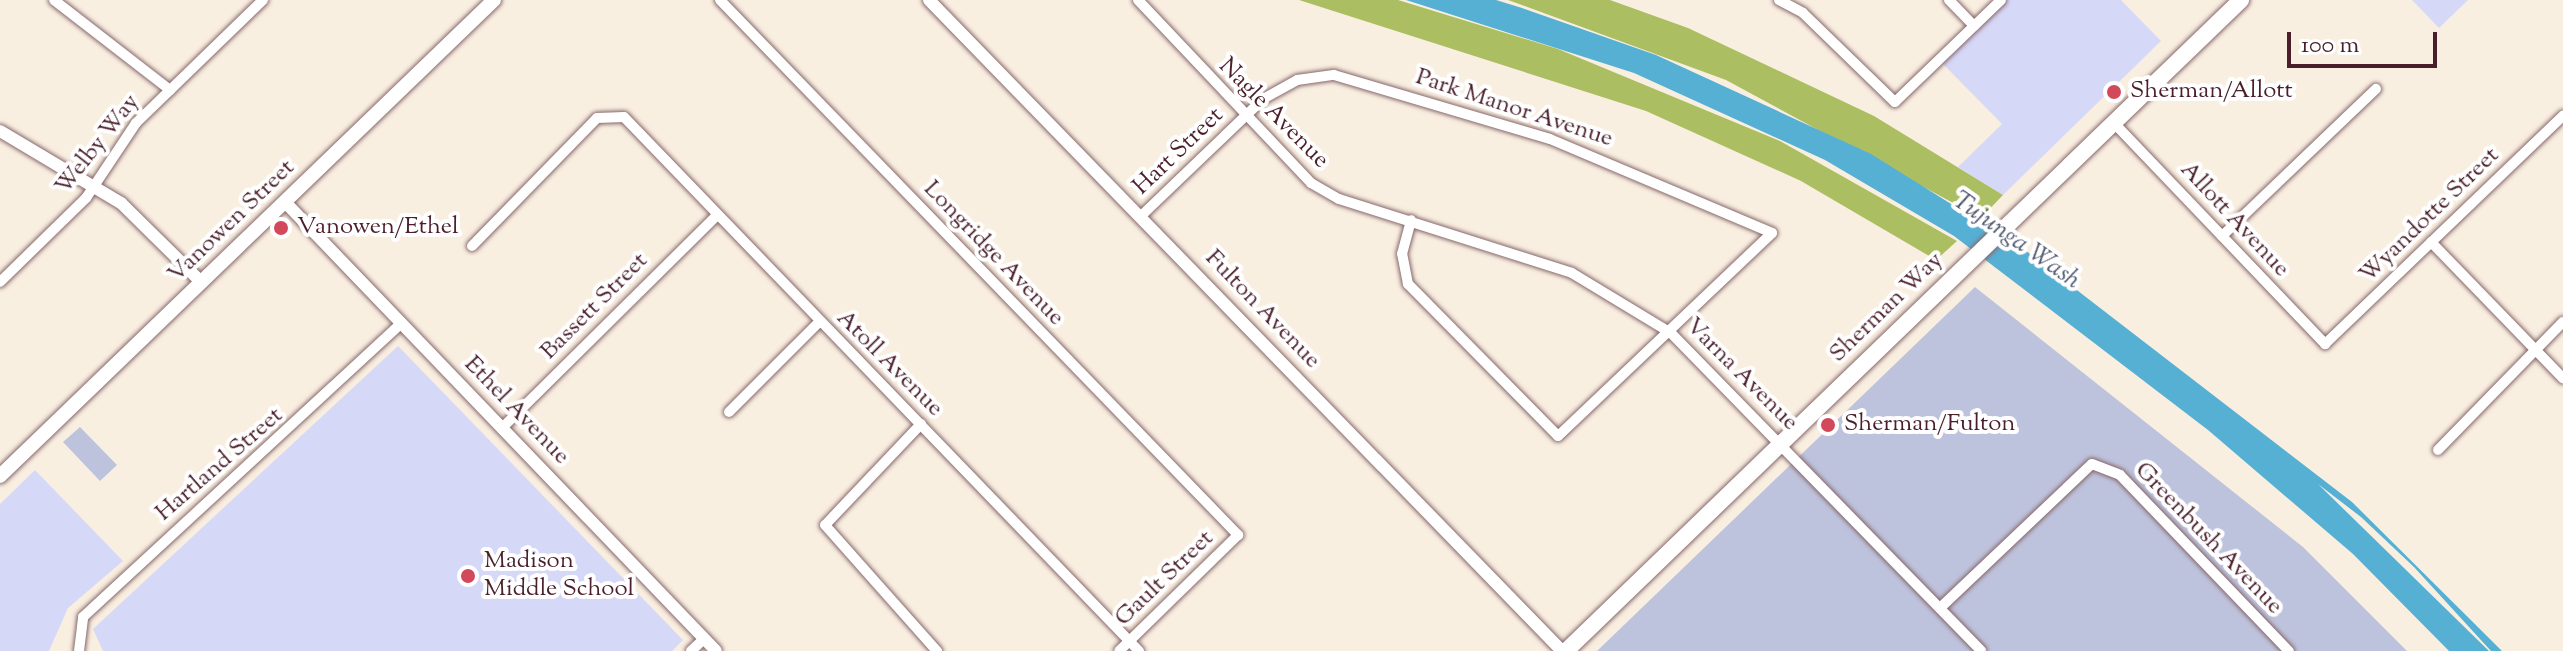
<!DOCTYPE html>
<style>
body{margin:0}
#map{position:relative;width:2563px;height:651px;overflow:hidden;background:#f9efe1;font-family:"Sorts Mill Goudy",serif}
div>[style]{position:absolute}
.built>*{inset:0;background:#d6d8f8}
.industrial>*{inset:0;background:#bec3dd}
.green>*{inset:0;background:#acbe62}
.water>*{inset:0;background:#56b0d4}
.roads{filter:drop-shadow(0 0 2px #87686b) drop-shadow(0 0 2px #87686b)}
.minor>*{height:10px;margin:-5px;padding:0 5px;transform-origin:5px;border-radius:5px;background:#fff}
.tertiary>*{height:12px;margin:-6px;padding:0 6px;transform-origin:6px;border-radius:6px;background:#fff}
.secondary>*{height:14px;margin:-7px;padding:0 7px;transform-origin:7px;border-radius:7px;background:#fff}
.primary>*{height:16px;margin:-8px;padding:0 8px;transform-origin:8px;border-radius:8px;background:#fff}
.dots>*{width:22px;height:22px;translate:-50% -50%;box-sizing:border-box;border:4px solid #fff;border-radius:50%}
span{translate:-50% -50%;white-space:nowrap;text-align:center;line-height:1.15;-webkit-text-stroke:8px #fff;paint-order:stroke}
.poi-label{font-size:24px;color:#4a1f2b}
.left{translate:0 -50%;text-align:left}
.street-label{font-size:24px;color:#4a1f2b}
.water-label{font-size:26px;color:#4f596f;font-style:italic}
.scale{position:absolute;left:2287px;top:32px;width:150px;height:36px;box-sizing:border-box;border:4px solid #4a1f2b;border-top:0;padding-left:10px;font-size:24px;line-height:28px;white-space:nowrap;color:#4a1f2b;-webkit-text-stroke:6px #fff;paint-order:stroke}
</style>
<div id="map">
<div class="built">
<div style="clip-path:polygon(2007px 0,2121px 0,2161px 41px,2003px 195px,1958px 167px,2002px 124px,1942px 63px)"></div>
<div style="clip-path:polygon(2412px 0,2468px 0,2439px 28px)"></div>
<div style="clip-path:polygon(398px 346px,683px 640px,672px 651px,103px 651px,93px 629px)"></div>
<div style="clip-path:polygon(35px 470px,123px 561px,68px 608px,49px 651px,0 651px,0 504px)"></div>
</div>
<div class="industrial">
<div style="clip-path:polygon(1975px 287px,2303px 547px,2407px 651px,1597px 651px)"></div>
<div style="clip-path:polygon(80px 427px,117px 465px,100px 481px,63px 442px)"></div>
</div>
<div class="green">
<div style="clip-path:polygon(1299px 0,1398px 0,1558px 49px,1780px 141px,1957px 241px,1936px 260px,1801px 181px,1646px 111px)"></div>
<div style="clip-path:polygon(1508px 0,1610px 0,1688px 28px,1874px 116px,2003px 195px,1981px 218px,1726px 80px)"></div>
</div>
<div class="water">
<div style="clip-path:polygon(1406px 0,1496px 0,1522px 8px,1656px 55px,1871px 154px,2025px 250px,2352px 502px,2502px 651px,2491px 651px,2414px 567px,2361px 517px,2318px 484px,2489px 651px,2449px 651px,2353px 554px,2208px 430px,1954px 236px,1825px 160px,1634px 73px)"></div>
</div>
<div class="roads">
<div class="minor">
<div style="left:54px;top:0;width:147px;rotate:37.8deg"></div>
<div style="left:720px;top:0;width:745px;rotate:45.92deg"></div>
<div style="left:1238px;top:535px;width:166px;rotate:135.7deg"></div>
<div style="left:1138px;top:0;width:252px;rotate:46.6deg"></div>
<div style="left:1311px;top:183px;width:32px;rotate:30deg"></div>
<div style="left:1339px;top:199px;width:244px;rotate:17.6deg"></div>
<div style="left:1572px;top:273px;width:116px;rotate:31.2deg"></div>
<div style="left:1671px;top:333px;width:444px;rotate:45.7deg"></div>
<div style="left:1779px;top:0;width:27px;rotate:28deg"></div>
<div style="left:1803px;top:13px;width:128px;rotate:44.1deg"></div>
<div style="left:1895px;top:102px;width:147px;rotate:-43.9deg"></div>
<div style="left:1949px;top:0;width:36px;rotate:46deg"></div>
<div style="left:2114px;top:123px;width:306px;rotate:46.3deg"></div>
<div style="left:2325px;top:344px;width:330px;rotate:-43.8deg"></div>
<div style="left:1141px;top:216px;width:169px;rotate:-43.8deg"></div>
<div style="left:1263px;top:99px;width:39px;rotate:-29deg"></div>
<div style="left:1297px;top:80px;width:37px;rotate:-8deg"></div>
<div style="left:1334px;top:75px;width:225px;rotate:16.5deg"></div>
<div style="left:1550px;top:139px;width:241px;rotate:22.9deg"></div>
<div style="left:1772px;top:233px;width:295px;rotate:136.5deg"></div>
<div style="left:1558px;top:436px;width:214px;rotate:-134.6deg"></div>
<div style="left:1408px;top:284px;width:31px;rotate:-101deg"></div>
<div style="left:1402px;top:254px;width:35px;rotate:-75deg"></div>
<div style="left:2222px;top:236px;width:213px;rotate:-43.7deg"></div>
<div style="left:2431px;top:242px;width:190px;rotate:45.9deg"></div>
<div style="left:472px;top:246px;width:179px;rotate:-45.7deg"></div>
<div style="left:597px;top:118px;width:27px;rotate:-2deg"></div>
<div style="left:624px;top:117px;width:742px;rotate:46.04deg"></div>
<div style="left:0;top:282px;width:120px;rotate:-44.3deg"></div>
<div style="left:86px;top:198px;width:90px;rotate:-56.3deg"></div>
<div style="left:136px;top:123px;width:177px;rotate:-44.1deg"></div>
<div style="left:729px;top:412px;width:127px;rotate:-45deg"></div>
<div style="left:921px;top:424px;width:139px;rotate:133.5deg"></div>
<div style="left:825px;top:525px;width:169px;rotate:48.4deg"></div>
<div style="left:502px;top:428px;width:303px;rotate:-44.7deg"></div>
<div style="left:2438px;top:450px;width:179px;rotate:-45.7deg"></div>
<div style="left:1940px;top:608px;width:209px;rotate:-43.5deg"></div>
<div style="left:2092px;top:464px;width:30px;rotate:21deg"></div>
<div style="left:2120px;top:475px;width:244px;rotate:46.2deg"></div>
<div style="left:79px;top:651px;width:34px;rotate:-83deg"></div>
<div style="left:83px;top:617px;width:432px;rotate:-42.7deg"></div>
<div style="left:691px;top:651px;width:18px;rotate:-43deg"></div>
</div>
<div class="tertiary">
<div style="left:929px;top:0;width:908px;rotate:45.8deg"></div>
<div style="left:0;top:131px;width:141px;rotate:30.8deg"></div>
<div style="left:121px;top:203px;width:112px;rotate:44.6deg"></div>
<div style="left:285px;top:202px;width:622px;rotate:46.17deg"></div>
</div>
<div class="secondary">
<div style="left:0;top:476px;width:686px;rotate:-43.94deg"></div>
</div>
<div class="primary">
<div style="left:1566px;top:651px;width:938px;rotate:-43.96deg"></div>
</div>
</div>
<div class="dots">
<div style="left:2114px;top:92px;background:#d1495b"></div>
<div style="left:281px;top:228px;background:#d1495b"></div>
<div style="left:1828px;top:425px;background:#d1495b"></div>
<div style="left:468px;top:576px;background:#d1495b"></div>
</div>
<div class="poi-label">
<span class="left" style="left:2130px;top:92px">Sherman/Allott</span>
<span class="left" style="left:297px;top:228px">Vanowen/Ethel</span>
<span class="left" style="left:1844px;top:425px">Sherman/Fulton</span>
<span class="left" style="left:484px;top:576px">Madison<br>Middle School</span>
</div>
<div class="street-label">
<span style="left:1514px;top:109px;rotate:18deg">Park Manor Avenue</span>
<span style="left:1273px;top:114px;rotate:45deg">Nagle Avenue</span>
<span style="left:98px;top:145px;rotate:-52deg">Welby Way</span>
<span style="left:1179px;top:152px;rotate:-44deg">Hart Street</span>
<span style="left:2430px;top:216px;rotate:-44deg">Wyandotte Street</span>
<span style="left:2234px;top:220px;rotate:47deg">Allott Avenue</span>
<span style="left:232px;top:222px;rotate:-44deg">Vanowen Street</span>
<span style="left:993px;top:254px;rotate:46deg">Longridge Avenue</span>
<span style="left:595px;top:307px;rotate:-45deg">Bassett Street</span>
<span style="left:1887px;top:308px;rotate:-44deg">Sherman Way</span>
<span style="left:1262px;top:310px;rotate:46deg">Fulton Avenue</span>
<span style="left:889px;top:364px;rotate:45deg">Atoll Avenue</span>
<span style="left:1741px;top:375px;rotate:45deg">Varna Avenue</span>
<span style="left:516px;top:411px;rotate:46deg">Ethel Avenue</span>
<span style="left:220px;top:465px;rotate:-41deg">Hartland Street</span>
<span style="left:2208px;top:539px;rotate:46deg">Greenbush Avenue</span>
<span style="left:1165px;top:579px;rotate:-44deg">Gault Street</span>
</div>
<div class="water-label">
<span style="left:2016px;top:241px;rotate:35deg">Tujunga Wash</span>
</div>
<div class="scale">100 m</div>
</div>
